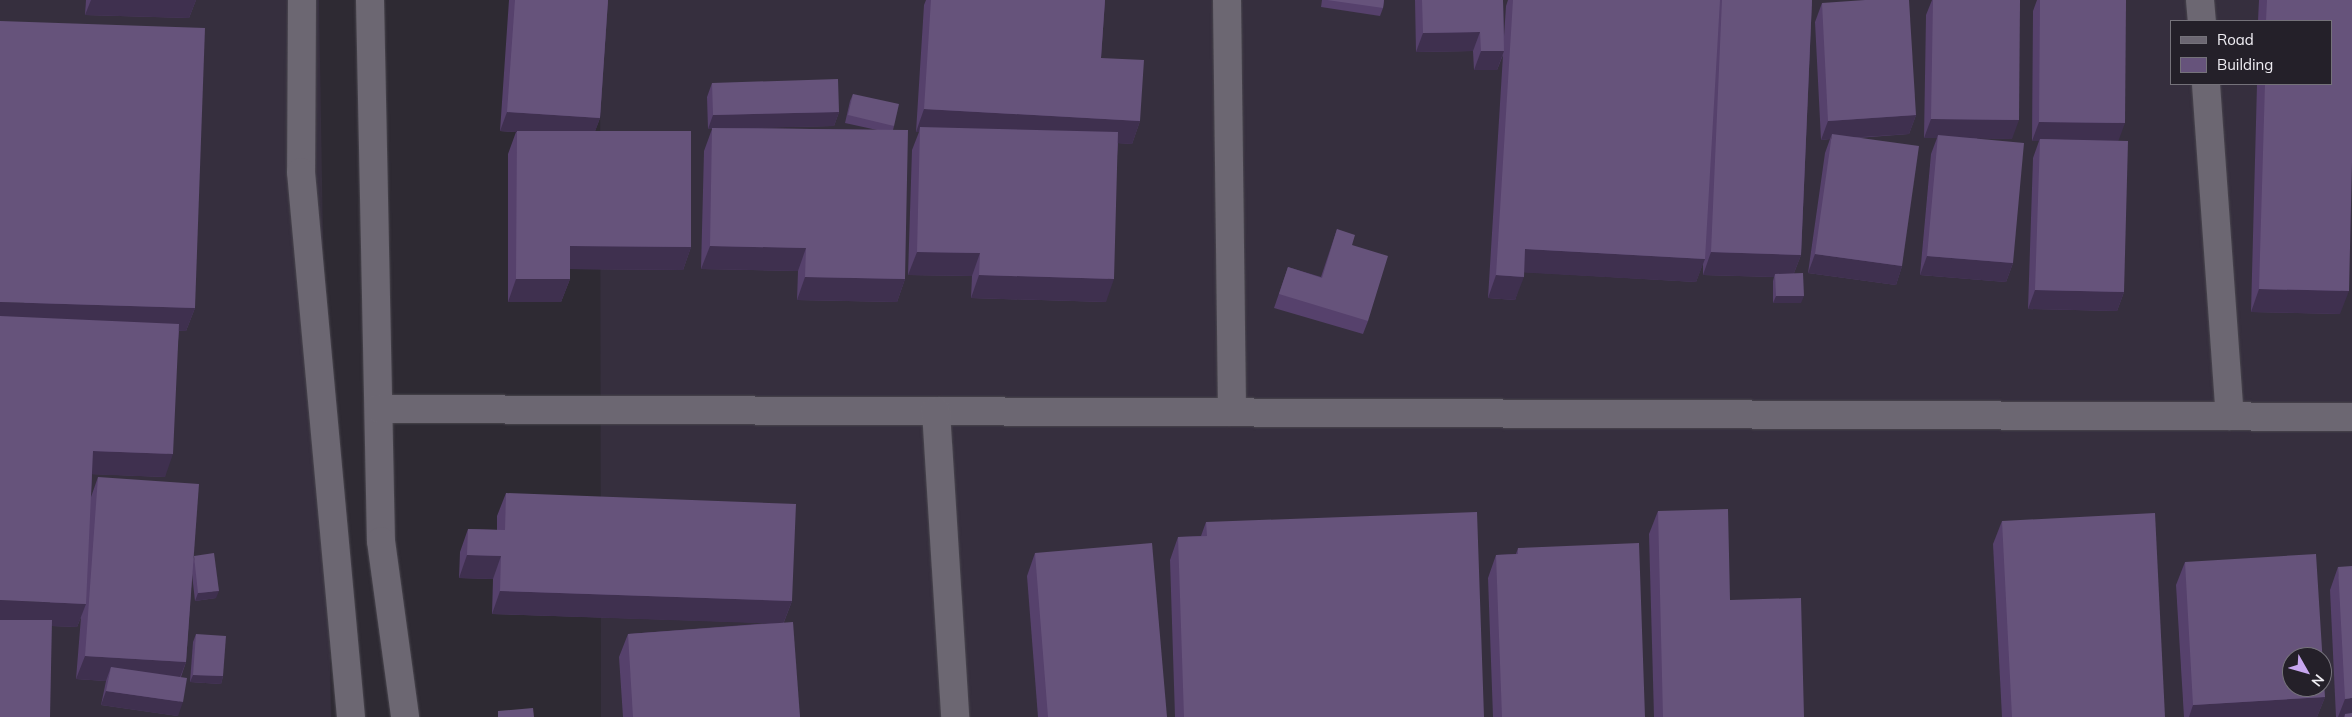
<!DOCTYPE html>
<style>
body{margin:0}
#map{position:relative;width:2352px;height:717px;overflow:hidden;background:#2e2a33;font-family:Mulish,sans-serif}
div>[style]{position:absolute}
.built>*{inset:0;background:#362f3e}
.roads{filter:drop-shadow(0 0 1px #4a474f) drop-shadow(0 0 1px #4a474f)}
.minor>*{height:28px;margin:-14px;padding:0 14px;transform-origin:14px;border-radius:14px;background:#6c6772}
.wall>*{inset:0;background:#56416c}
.shaded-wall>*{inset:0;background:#3f304f}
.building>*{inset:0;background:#66537b}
span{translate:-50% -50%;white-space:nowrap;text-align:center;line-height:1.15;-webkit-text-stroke:4px #242029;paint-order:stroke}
.legend{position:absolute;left:2170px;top:20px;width:162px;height:65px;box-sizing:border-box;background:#242029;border:1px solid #75727a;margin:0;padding:6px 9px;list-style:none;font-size:15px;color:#efedf3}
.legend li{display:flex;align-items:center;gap:10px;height:25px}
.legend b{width:25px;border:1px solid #75727a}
.north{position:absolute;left:2282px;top:647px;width:50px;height:50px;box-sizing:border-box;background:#242029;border:1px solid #75727a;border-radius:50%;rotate:128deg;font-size:14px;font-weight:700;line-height:20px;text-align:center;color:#efedf3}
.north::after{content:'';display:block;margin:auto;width:18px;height:22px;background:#c7a6ef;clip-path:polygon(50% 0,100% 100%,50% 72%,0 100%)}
</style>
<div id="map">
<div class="built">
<div style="clip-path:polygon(0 0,319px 0,331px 717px,0 717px)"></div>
<div style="clip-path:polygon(evenodd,600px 0,2352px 0,2352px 717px,601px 717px,600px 0,2171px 21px,2331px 21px,2331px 84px,2171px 84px,2171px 21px,600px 0,2292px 657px,2322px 657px,2322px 687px,2292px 687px,2292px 657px)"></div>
</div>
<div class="roads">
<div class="minor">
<div style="left:302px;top:0;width:172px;rotate:90.3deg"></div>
<div style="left:301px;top:172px;width:547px;rotate:84.76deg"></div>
<div style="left:370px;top:0;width:541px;rotate:88.84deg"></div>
<div style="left:381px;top:541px;width:178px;rotate:82.2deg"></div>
<div style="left:1227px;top:0;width:412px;rotate:89.3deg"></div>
<div style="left:2200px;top:0;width:21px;rotate:85deg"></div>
<div style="left:2206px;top:84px;width:333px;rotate:85.9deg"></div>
<div style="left:379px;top:409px;width:1973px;rotate:0.23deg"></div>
<div style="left:936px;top:411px;width:307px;rotate:86.4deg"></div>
</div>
</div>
<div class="wall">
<div style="clip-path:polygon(86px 0,196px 0,189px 18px,85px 15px)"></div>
<div style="clip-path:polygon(509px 0,608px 0,600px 118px,595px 131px,691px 247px,683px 270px,570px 269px,570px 279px,561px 302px,508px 302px,508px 154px,516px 132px,500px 131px)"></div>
<div style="clip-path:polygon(926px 0,1105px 0,1101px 58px,1140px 121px,1132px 144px,1118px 143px,1106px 302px,971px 298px,972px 276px,908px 275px,912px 150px,919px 132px,916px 132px,924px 5px)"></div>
<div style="clip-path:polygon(1322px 0,1384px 0,1383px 8px,1380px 16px,1321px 7px)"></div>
<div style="clip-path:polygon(1415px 0,1503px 0,1504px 36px,1506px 6px,1508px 0,1812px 0,1801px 255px,1794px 273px,1801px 303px,1773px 303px,1773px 281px,1774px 277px,1703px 275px,1703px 263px,1696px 282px,1524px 272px,1515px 300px,1488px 298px,1503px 55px,1497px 70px,1474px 70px,1473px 51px,1416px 52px)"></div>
<div style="clip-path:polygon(1932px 0,2020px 0,2012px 139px,1977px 138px,2013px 263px,2006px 282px,1920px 275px,1931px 154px,1937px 138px,1924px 138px,1926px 15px)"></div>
<div style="clip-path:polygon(2037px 0,2126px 0,2118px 141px,2124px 292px,2117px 311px,2028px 309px,2033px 158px,2039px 141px,2032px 141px,2033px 11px)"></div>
<div style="clip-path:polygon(2259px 0,2352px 0,2340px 314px,2251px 312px,2257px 84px,2331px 84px,2331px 21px,2258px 21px)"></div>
<div style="clip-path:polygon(1822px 3px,1916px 115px,1909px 134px,1857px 138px,1902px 266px,1896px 285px,1808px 273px,1825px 153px,1830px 139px,1821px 140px,1815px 22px)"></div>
<div style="clip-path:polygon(0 21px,195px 308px,186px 331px,179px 331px,165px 477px,92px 474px,91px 497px,98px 477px,193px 557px,216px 598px,195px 601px,192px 574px,186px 662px,181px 677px,178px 716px,101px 705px,106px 681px,76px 679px,81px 617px,77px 627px,52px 626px)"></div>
<div style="clip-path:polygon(712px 83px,839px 112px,834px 126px,744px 128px,877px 130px,845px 123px,850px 101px,853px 94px,894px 126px,893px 130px,905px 279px,897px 302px,797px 300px,798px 271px,701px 269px,704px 151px,712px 129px,708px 129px,707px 97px)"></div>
<div style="clip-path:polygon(1337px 229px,1352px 245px,1368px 321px,1363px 334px,1274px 308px,1288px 267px,1321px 277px)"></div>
<div style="clip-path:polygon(506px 493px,792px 601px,784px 622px,800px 717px,623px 717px,619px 657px,628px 634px,771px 623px,492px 614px,493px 579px,459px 578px,460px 552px,468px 529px,497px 530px,497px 516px)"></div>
<div style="clip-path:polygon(1658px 511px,1730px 600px,1804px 717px,1654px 717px,1649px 534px)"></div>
<div style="clip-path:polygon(2002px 521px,2165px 717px,2002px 717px,1993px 544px)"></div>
<div style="clip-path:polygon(1206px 522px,1484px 717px,1175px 717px,1170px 560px,1178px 537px,1201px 536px)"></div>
<div style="clip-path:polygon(1518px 548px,1645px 717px,1493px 717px,1488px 578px,1496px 555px,1516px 554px)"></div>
<div style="clip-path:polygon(1035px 553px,1167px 717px,1038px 717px,1027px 576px)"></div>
<div style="clip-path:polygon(2185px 562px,2325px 697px,2317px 717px,2184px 717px,2176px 585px)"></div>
<div style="clip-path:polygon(2338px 567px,2352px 717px,2336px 717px,2330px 590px)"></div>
<div style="clip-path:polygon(196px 634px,223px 676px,221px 684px,190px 682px,193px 642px)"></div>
</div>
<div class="shaded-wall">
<div style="clip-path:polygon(91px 0,196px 0,189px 18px,85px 15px)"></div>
<div style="clip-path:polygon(1480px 32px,1473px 51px,1416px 52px,1423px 33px)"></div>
<div style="clip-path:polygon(1481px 51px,1504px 51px,1497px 70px,1474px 70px)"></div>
<div style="clip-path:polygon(924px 109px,1140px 121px,1132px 144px,920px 132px,920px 127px,919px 132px,916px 132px)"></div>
<div style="clip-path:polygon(507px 112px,600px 118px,593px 137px,500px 131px)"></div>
<div style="clip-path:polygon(839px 112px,834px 126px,708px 129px,713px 115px)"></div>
<div style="clip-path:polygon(1916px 115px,1909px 134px,1831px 139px,1832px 134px,1830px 139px,1821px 140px,1828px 121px)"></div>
<div style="clip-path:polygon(1931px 119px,2019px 120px,2012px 139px,1938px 138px,1938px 135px,1937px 138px,1924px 138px)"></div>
<div style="clip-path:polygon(2039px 122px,2125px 123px,2118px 142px,2040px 139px,2039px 141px,2032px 141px)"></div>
<div style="clip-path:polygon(570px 246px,691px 247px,683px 270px,562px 269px)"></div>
<div style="clip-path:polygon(710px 246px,806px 248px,798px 271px,701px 269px)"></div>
<div style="clip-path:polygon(1525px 249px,1705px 259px,1696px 282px,1517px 272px)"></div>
<div style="clip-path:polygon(917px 252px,980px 253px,972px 276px,908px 275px)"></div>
<div style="clip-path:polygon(1711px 252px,1801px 255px,1792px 278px,1775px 274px,1774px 277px,1703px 275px)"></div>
<div style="clip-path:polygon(1815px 254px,1902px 266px,1896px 285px,1808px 273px)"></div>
<div style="clip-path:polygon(1927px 256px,2013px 263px,2006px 282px,1920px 275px)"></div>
<div style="clip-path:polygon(979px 275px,1114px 279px,1106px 302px,971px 298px)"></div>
<div style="clip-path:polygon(1496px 275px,1524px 277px,1515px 300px,1488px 298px)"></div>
<div style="clip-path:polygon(805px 277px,905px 279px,897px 302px,797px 300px)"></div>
<div style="clip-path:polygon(516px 279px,570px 279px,561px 302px,508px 302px)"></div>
<div style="clip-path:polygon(2259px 289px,2349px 291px,2340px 314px,2251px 312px)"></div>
<div style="clip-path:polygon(2035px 290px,2124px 292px,2117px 311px,2028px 309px)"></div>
<div style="clip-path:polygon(1776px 296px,1804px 296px,1801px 303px,1773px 303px)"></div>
<div style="clip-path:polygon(0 302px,195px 308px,186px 331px,0 325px)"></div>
<div style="clip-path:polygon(93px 451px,173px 454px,165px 477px,84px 474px)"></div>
<div style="clip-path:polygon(467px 555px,501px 556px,493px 579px,459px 578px)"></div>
<div style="clip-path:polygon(219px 591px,216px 598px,195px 601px,198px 593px)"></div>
<div style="clip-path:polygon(500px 591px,792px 601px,783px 624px,492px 614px)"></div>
<div style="clip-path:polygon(0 600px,86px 604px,77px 627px,0 624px)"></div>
<div style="clip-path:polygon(85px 656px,186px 662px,177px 685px,111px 667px,106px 681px,76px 679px)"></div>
<div style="clip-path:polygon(193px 675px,223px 676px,221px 684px,190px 682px)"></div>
<div style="clip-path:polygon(106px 691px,183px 702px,178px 716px,101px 705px)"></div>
<div style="clip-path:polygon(2325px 697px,2317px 717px,2189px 717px,2193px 705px)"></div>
<div style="clip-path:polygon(2352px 698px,2352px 717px,2345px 714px,2344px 717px,2338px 717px,2345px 699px)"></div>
</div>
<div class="building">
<div style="clip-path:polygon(515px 0,608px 0,600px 118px,507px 112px)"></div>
<div style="clip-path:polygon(931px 0,1105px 0,1101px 58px,1144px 60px,1140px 121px,924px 109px)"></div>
<div style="clip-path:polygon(1327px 0,1384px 0,1383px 8px)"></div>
<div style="clip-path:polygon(1422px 0,1503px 0,1504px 51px,1481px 51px,1480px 32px,1423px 33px)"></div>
<div style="clip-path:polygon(1513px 0,1720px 0,1705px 259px,1525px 249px,1524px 277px,1496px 275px)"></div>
<div style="clip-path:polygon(1722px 0,1812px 0,1801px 255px,1711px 252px)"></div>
<div style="clip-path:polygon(1865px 0,1909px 0,1916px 115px,1828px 121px,1822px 3px)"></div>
<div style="clip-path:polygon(1933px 0,2020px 0,2019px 120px,1931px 119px)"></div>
<div style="clip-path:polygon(2040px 0,2126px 0,2125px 123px,2039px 122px)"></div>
<div style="clip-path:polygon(2267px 0,2352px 0,2352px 162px,2349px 291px,2259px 289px,2265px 84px,2331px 84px,2331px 21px,2266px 21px)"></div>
<div style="clip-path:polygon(0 21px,205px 28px,195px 308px,0 302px)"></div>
<div style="clip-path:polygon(838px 79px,839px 112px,713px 115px,712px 83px)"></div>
<div style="clip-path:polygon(853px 94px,899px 104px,894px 126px,848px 115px)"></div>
<div style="clip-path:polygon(920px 127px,1118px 132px,1114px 279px,979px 275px,980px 253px,917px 252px)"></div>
<div style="clip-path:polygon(712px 128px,908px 130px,905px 279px,805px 277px,806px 248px,710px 246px)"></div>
<div style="clip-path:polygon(517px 131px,691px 131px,691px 247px,570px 246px,570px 279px,516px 279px)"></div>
<div style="clip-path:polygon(1832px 134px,1919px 146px,1902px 266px,1815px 254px)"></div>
<div style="clip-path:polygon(1938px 135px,2024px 143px,2013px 263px,1927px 256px)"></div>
<div style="clip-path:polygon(2040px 139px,2128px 141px,2124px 292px,2035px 290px)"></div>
<div style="clip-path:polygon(1337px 229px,1355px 235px,1352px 245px,1388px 256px,1368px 321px,1279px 294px,1288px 267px,1322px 278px)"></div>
<div style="clip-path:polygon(1803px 273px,1804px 296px,1776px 296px,1775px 274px)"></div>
<div style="clip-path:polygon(0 316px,179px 324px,173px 454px,93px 451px,86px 604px,0 600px)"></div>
<div style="clip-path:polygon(98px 477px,199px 484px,186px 662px,85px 656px)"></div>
<div style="clip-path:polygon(506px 493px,796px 504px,792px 601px,500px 591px,501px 556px,467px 555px,468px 529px,505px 530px)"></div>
<div style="clip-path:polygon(1728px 509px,1730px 600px,1801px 598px,1804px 717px,1663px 717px,1658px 511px)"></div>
<div style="clip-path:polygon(1477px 512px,1484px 717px,1184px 717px,1178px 537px,1207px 536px,1206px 522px)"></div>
<div style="clip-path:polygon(2155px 513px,2165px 717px,2012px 717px,2002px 521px)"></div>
<div style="clip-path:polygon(1152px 543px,1167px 717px,1048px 717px,1035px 553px)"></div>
<div style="clip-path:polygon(1639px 543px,1645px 717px,1502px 717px,1496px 555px,1518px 554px,1518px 548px)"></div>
<div style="clip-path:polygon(214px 553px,219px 591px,198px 593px,194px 556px)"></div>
<div style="clip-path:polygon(evenodd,2316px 554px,2325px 697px,2193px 705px,2185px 562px,2316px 554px,2292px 657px,2322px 657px,2322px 687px,2292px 687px,2292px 657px)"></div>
<div style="clip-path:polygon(2352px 566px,2352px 698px,2345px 699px,2338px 567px)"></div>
<div style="clip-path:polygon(0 620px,52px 620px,50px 717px,0 717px)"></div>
<div style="clip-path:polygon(793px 622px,800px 717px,633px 717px,628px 634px)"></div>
<div style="clip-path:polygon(196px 634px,226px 636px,223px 676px,193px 675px)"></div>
<div style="clip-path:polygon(111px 667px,187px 678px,183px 702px,106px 691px)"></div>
<div style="clip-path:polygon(533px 708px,534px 717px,498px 717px,498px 711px)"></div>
<div style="clip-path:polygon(2352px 713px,2352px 717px,2345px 717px,2345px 714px)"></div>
</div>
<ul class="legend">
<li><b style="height:6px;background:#6c6772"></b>Road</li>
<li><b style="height:14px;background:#66537b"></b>Building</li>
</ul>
<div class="north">N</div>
</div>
